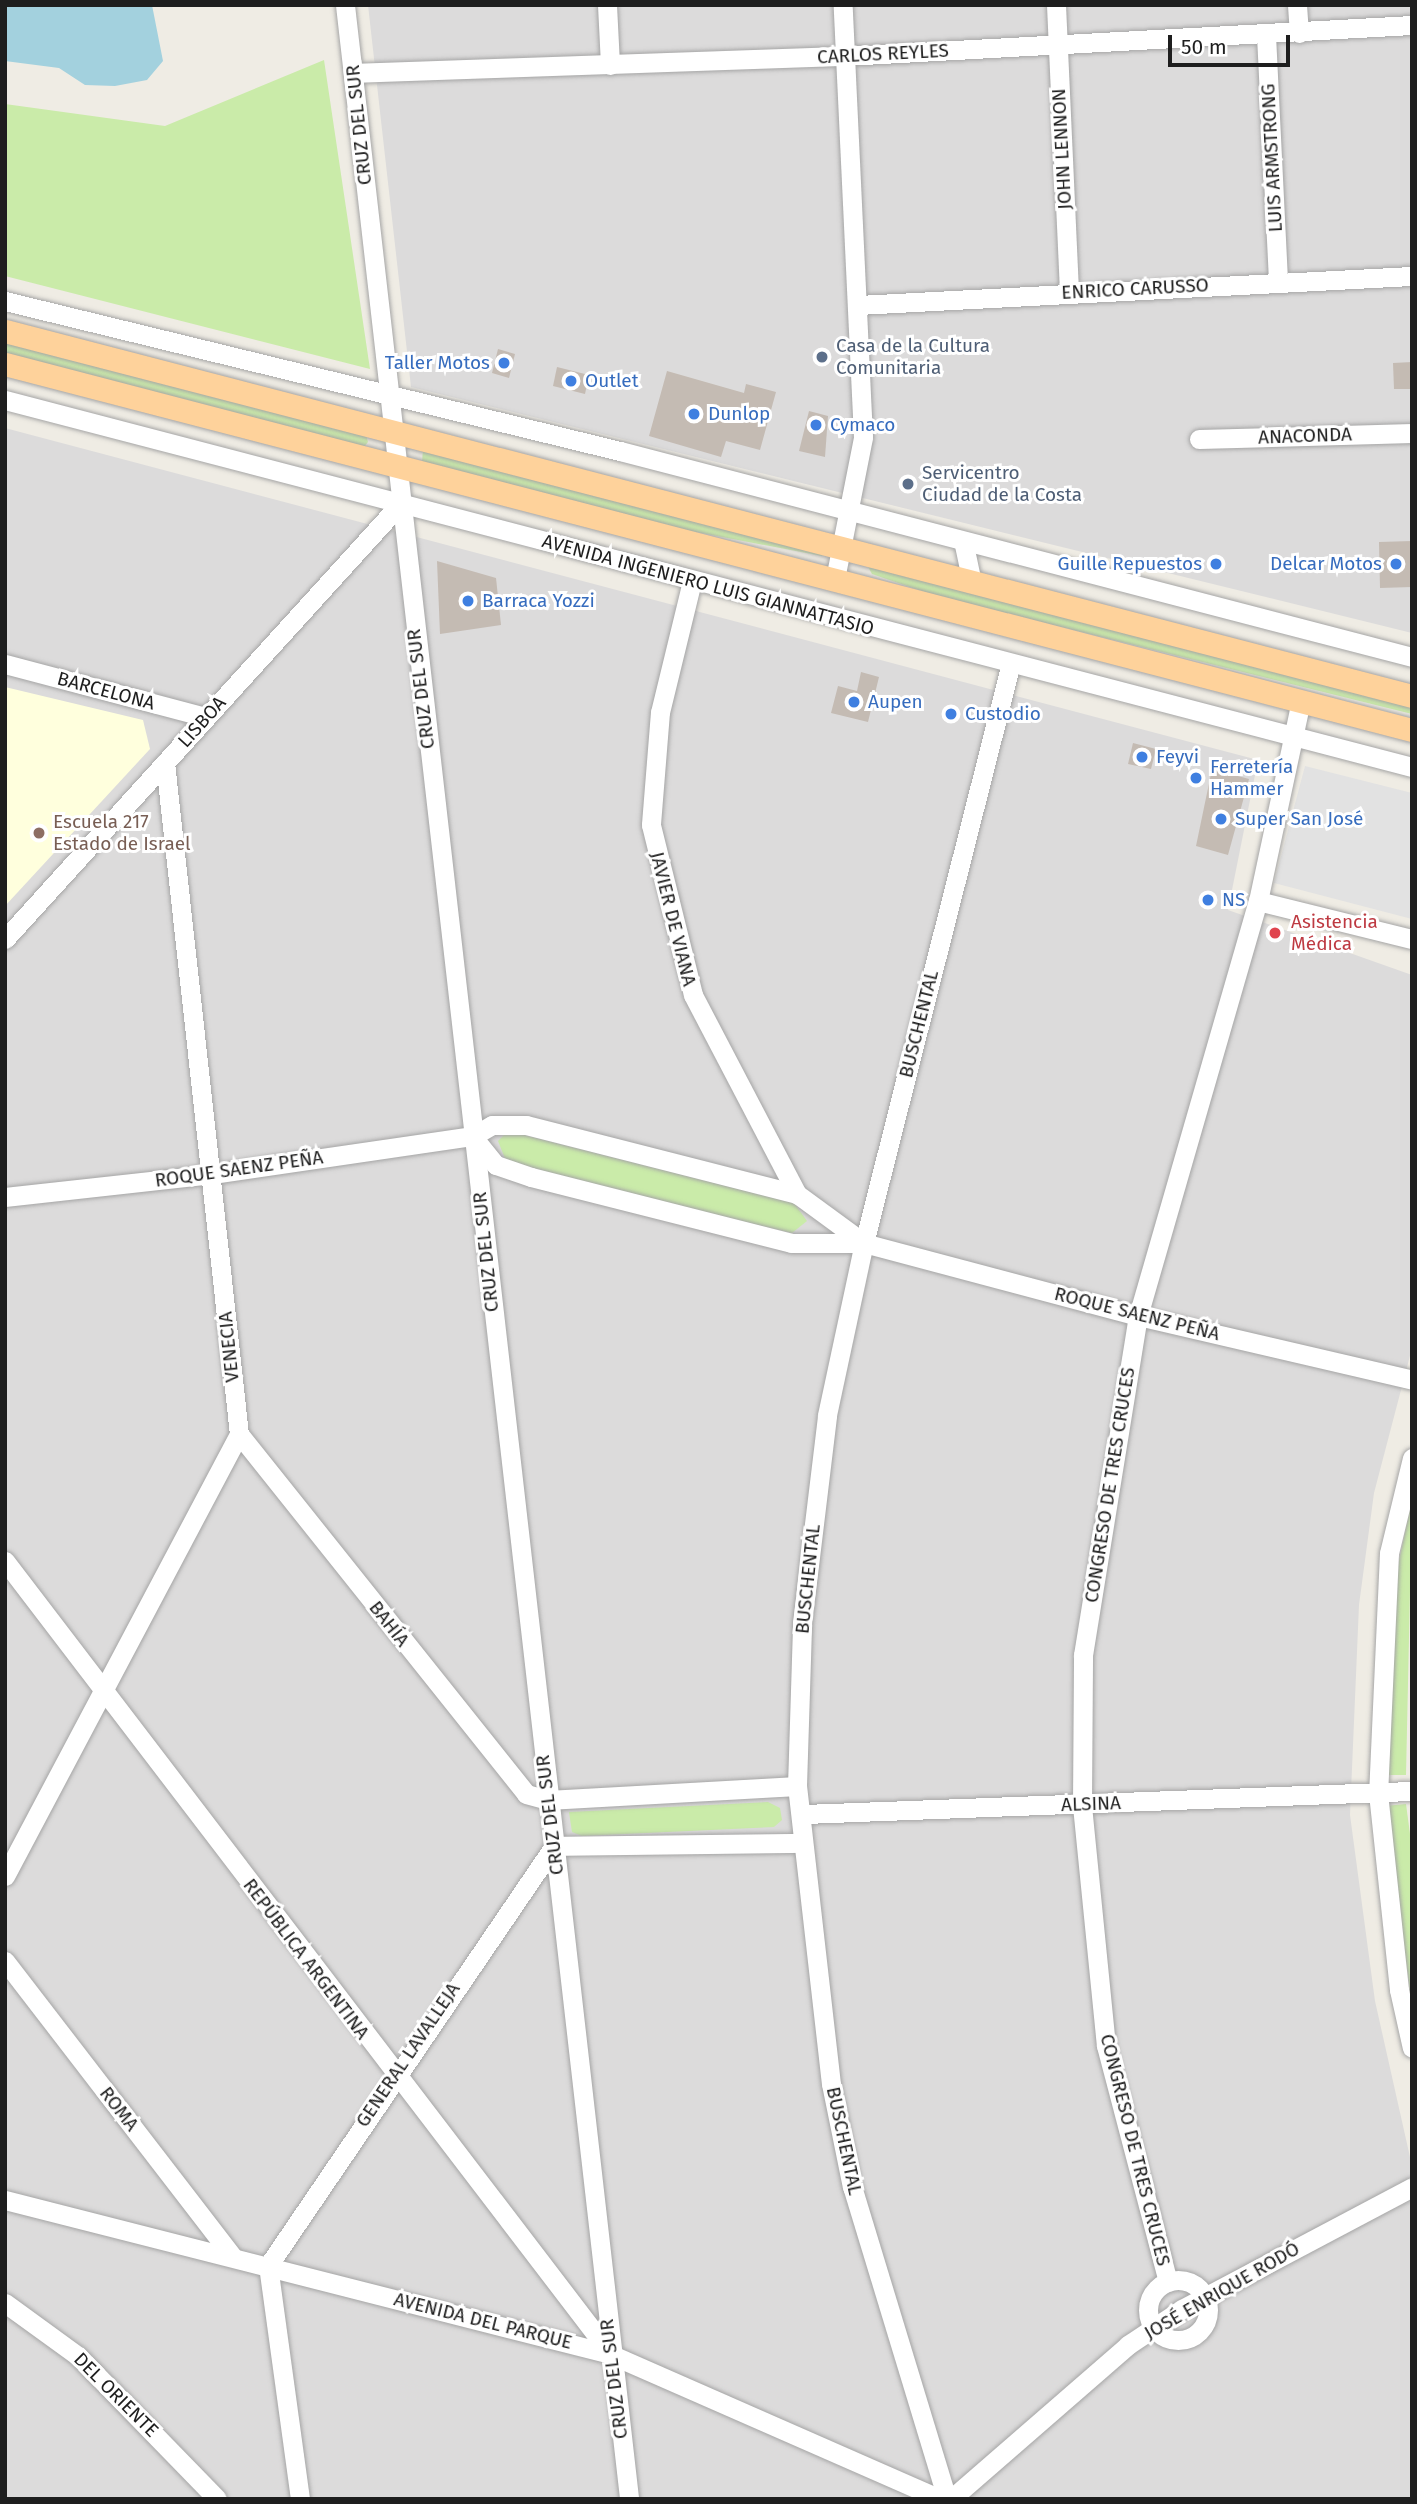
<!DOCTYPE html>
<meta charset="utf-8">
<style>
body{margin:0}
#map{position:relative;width:1417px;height:2504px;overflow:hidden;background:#efece4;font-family:"Fira Sans",sans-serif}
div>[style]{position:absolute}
.residential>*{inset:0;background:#dcdbdb}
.education>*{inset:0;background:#ffd}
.grass>*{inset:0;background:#caeba9}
.parking>*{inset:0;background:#e2e2e2}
.water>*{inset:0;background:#a3d1de}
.building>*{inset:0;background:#c4bbb3}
.roads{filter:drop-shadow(0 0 2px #a5a5a5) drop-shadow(0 0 2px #a5a5a5)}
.minor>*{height:19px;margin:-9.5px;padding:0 9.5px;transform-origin:9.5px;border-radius:9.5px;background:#fff}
.minor>.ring{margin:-9.5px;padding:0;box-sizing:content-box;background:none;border:19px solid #fff;border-radius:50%}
.major>*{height:23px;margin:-11.5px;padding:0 11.5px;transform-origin:11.5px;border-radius:11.5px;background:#fed29b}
.dots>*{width:19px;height:19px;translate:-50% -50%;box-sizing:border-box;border:4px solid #fff;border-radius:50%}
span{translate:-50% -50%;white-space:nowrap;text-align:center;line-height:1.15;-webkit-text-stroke:6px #fff;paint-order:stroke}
.street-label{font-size:19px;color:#1e1e1e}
.service-label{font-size:19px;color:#4e5e75}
.left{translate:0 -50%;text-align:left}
.shop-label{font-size:19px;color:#366cbe}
.right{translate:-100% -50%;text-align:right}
.education-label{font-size:19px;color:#785e54}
.health-label{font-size:19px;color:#be3a42}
.frame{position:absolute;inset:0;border:7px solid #1e1e1e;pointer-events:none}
.scale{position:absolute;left:1168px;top:35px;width:122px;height:32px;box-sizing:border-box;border:4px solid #1e1e1e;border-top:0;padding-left:9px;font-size:21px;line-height:24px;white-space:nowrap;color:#1e1e1e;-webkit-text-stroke:5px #fff;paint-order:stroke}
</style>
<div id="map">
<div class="residential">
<div style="clip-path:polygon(368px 5px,1412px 5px,1412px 633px,411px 387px)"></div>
<div style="clip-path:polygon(5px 428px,1258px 760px,1228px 910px,1412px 975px,1412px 1348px,1374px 1493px,1359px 1605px,1350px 1815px,1375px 2001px,1412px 2166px,1412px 2499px,5px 2499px)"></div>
</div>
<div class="education">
<div style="clip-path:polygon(5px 687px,143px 720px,150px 749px,5px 906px)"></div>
</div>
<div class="grass">
<div style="clip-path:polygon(324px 60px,370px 369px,5px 276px,5px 104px,165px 126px)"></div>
<div style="clip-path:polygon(5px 340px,366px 435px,368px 442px,364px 447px,5px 355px)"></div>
<div style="clip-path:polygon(423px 449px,822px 554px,822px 556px,680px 529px,422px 463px)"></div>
<div style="clip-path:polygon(866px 563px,1412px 704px,1412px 714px,936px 596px,872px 574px)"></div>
<div style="clip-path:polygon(508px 1131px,794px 1203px,807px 1221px,792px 1233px,508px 1166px,498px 1141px)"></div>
<div style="clip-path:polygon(1412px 1499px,1406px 1775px,1386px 1775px,1394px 1585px)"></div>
<div style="clip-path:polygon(768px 1802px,780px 1808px,782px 1820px,774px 1827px,582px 1836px,572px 1832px,569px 1812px)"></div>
<div style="clip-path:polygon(1406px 1804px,1412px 1849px,1412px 2006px,1385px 1806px)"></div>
</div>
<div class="parking">
<div style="clip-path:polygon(1305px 766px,1412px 793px,1412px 919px,1274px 883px)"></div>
</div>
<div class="water">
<div style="clip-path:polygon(5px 5px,152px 5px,163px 61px,147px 80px,115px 86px,85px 85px,59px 68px,5px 61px)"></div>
</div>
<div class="building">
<div style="clip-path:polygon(498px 349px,515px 354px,509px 378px,492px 373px)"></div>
<div style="clip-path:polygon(1412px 362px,1412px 389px,1394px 389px,1393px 363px)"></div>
<div style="clip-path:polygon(557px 367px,589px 375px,585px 394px,553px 386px)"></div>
<div style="clip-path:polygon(667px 371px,744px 393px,746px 384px,776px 392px,760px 450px,726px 441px,721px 457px,649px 436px)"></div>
<div style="clip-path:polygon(809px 411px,828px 416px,825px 457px,799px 451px)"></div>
<div style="clip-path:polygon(1412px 541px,1412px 587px,1380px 588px,1379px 542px)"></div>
<div style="clip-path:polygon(437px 561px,496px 578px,501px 625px,440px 634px)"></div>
<div style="clip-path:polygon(861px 672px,879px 677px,868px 722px,831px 713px,838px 686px,857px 691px)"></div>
<div style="clip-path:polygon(1133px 743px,1156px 749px,1151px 769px,1128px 764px)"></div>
<div style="clip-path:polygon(1212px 769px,1249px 779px,1228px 855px,1196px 846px)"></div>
</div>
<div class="roads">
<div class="minor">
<div style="left:345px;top:5px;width:2510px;rotate:83.5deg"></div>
<div style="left:607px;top:5px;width:60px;rotate:87.1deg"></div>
<div style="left:1056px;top:5px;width:287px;rotate:87.4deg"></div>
<div style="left:1297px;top:5px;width:28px;rotate:86deg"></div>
<div style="left:1266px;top:35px;width:247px;rotate:87.2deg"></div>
<div style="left:353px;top:73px;width:492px;rotate:-2deg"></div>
<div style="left:845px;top:56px;width:568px;rotate:-3.13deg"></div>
<div style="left:5px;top:301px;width:633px;rotate:13.71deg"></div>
<div style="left:620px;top:451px;width:818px;rotate:14.58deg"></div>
<div style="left:858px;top:305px;width:555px;rotate:-3deg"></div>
<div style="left:5px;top:400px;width:1454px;rotate:14.62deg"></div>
<div style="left:1199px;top:439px;width:213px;rotate:-1.6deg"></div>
<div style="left:964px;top:545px;width:38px;rotate:78deg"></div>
<div style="left:835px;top:579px;width:145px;rotate:-78.8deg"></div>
<div style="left:863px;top:437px;width:432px;rotate:-92.7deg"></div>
<div style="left:692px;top:581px;width:135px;rotate:103.7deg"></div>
<div style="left:660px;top:712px;width:113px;rotate:94.6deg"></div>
<div style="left:651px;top:825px;width:175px;rotate:76.1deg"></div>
<div style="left:693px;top:995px;width:225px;rotate:62.4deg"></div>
<div style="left:5px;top:664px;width:208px;rotate:14.8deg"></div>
<div style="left:1258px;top:901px;width:159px;rotate:13.9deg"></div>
<div style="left:5px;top:939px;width:588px;rotate:-47.76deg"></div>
<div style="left:473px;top:1137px;width:36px;rotate:51deg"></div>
<div style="left:496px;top:1165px;width:37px;rotate:19deg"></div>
<div style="left:531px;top:1177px;width:268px;rotate:14.2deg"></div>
<div style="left:791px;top:1243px;width:73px"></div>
<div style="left:864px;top:1243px;width:284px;rotate:14.9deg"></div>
<div style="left:1138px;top:1316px;width:281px;rotate:13.1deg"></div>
<div style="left:5px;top:1197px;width:208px;rotate:-6.3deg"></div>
<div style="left:212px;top:1174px;width:264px;rotate:-8.3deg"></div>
<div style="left:473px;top:1136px;width:22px;rotate:-30deg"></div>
<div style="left:492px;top:1125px;width:34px"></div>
<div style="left:526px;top:1125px;width:280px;rotate:14.3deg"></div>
<div style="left:797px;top:1194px;width:83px;rotate:36.2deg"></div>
<div style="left:239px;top:1434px;width:460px;rotate:51.4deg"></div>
<div style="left:526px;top:1794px;width:23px;rotate:15deg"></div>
<div style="left:548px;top:1800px;width:249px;rotate:-3.2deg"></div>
<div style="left:1412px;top:1458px;width:98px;rotate:103.6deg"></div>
<div style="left:1389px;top:1553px;width:240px;rotate:92.6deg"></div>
<div style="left:1378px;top:1793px;width:198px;rotate:83.9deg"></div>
<div style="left:1399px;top:1990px;width:59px;rotate:77.4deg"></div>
<div style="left:5px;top:1561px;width:997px;rotate:52.62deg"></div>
<div style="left:804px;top:1814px;width:608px;rotate:-2.17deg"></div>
<div style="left:5px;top:1876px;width:500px;rotate:-62.1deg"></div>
<div style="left:239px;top:1434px;width:675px;rotate:-96.29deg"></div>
<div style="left:5px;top:1961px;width:372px;rotate:52.4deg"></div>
<div style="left:5px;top:2200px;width:624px;rotate:14.28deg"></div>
<div style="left:610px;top:2354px;width:361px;rotate:23.7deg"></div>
<div class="ring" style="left:1148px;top:2280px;width:41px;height:41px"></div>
<div style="left:1168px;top:2282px;width:244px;rotate:-104.7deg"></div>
<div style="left:1106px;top:2046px;width:243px;rotate:-95.7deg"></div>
<div style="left:1082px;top:1804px;width:149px;rotate:-89.6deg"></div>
<div style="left:1083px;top:1655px;width:343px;rotate:-80.8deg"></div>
<div style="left:1138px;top:1316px;width:432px;rotate:-73.9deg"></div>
<div style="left:1258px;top:901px;width:205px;rotate:-77.9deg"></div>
<div style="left:5px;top:2303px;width:90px;rotate:36deg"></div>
<div style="left:78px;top:2356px;width:199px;rotate:45.8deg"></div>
<div style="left:300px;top:2499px;width:235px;rotate:-97.8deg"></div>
<div style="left:268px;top:2266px;width:508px;rotate:-55.75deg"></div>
<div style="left:554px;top:1846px;width:247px;rotate:-0.7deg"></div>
<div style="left:947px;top:2499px;width:326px;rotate:-106.9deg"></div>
<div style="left:852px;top:2187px;width:105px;rotate:-101.5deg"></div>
<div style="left:831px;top:2084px;width:300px;rotate:-96.5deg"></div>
<div style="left:797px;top:1786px;width:163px;rotate:-88.2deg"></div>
<div style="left:802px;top:1623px;width:209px;rotate:-83.1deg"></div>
<div style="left:827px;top:1415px;width:176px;rotate:-77.9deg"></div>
<div style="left:864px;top:1243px;width:598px;rotate:-75.78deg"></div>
<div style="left:951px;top:2499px;width:235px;rotate:-41deg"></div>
<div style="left:1128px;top:2345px;width:65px;rotate:-33.7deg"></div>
<div style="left:1182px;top:2309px;width:260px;rotate:-27.9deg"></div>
</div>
<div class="major">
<div style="left:5px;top:331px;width:1454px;rotate:14.54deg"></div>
<div style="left:5px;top:364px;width:1454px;rotate:14.58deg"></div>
</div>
</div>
<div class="dots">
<div style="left:822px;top:357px;background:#5c6f8a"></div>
<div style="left:504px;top:363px;background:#3f7fe0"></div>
<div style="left:571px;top:381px;background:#3f7fe0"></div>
<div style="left:694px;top:414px;background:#3f7fe0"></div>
<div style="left:816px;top:425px;background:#3f7fe0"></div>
<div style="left:908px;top:484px;background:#5c6f8a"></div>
<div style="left:1216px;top:564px;background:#3f7fe0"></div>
<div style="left:1396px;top:564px;background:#3f7fe0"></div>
<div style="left:468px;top:601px;background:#3f7fe0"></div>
<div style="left:854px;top:702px;background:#3f7fe0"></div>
<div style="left:951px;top:714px;background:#3f7fe0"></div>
<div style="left:1142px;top:757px;background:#3f7fe0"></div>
<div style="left:1196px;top:778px;background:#3f7fe0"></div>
<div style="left:1221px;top:819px;background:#3f7fe0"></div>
<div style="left:39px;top:833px;background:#8d6e63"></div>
<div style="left:1208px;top:900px;background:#3f7fe0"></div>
<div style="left:1275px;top:933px;background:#e0444e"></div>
</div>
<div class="street-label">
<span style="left:883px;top:54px;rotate:-3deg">CARLOS REYLES</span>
<span style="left:359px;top:125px;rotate:-96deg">CRUZ DEL SUR</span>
<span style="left:1062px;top:149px;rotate:-93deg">JOHN LENNON</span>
<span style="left:1272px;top:158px;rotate:-93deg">LUIS ARMSTRONG</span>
<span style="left:1135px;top:289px;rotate:-3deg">ENRICO CARUSSO</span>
<span style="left:1305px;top:436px;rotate:-2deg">ANACONDA</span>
<span style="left:708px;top:585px;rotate:15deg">AVENIDA INGENIERO LUIS GIANNATTASIO</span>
<span style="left:421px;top:689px;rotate:-97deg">CRUZ DEL SUR</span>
<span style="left:106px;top:691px;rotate:15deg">BARCELONA</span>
<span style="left:202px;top:722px;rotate:-48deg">LISBOA</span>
<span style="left:673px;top:919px;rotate:76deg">JAVIER DE VIANA</span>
<span style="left:919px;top:1024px;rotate:-76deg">BUSCHENTAL</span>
<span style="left:239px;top:1169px;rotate:-8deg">ROQUE SAENZ PEÑA</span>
<span style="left:486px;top:1252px;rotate:-96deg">CRUZ DEL SUR</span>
<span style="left:1137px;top:1314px;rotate:14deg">ROQUE SAENZ PEÑA</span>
<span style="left:229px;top:1347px;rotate:-96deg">VENECIA</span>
<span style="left:1110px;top:1485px;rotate:-81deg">CONGRESO DE TRES CRUCES</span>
<span style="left:808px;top:1579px;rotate:-84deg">BUSCHENTAL</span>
<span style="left:389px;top:1624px;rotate:52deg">BAHÍA</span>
<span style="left:1091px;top:1804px;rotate:-2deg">ALSINA</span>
<span style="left:550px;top:1815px;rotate:-97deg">CRUZ DEL SUR</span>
<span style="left:306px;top:1959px;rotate:53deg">REPÚBLICA ARGENTINA</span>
<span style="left:408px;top:2055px;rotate:-56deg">GENERAL LAVALLEJA</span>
<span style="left:119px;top:2109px;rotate:52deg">ROMA</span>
<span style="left:844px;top:2141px;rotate:78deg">BUSCHENTAL</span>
<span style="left:1135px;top:2150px;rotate:76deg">CONGRESO DE TRES CRUCES</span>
<span style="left:1222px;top:2291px;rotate:-30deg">JOSÉ ENRIQUE RODÓ</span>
<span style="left:483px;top:2321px;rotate:14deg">AVENIDA DEL PARQUE</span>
<span style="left:614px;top:2379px;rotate:-97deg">CRUZ DEL SUR</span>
<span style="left:116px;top:2395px;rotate:45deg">DEL ORIENTE</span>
</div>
<div class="service-label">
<span class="left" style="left:836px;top:357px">Casa de la Cultura<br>Comunitaria</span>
<span class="left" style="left:922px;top:484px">Servicentro<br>Ciudad de la Costa</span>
</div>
<div class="shop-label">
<span class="right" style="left:490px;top:363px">Taller Motos</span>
<span class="left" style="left:585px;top:381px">Outlet</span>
<span class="left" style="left:708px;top:414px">Dunlop</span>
<span class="left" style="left:830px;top:425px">Cymaco</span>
<span class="right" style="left:1202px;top:564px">Guille Repuestos</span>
<span class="right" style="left:1382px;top:564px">Delcar Motos</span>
<span class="left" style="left:482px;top:601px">Barraca Yozzi</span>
<span class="left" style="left:868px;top:702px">Aupen</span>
<span class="left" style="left:965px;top:714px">Custodio</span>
<span class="left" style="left:1156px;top:757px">Feyvi</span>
<span class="left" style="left:1210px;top:778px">Ferretería<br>Hammer</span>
<span class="left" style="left:1235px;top:819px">Super San José</span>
<span class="left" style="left:1222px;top:900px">NS</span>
</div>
<div class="education-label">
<span class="left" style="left:53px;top:833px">Escuela 217<br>Estado de Israel</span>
</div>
<div class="health-label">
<span class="left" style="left:1291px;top:933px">Asistencia<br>Médica</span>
</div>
<div class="frame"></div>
<div class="scale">50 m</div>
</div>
